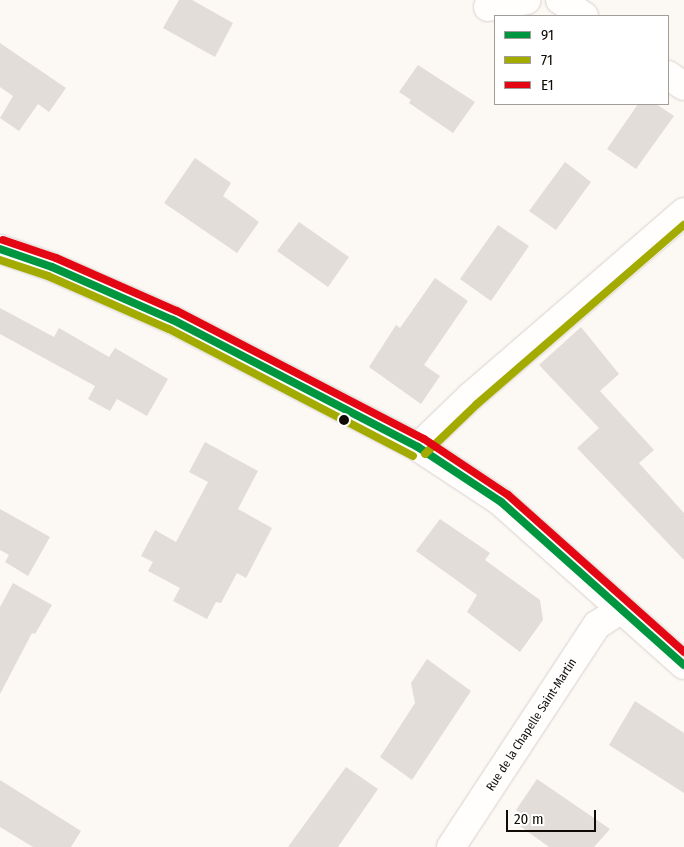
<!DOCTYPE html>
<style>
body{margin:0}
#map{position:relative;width:684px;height:847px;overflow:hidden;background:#fcf8f4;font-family:"Fira Sans Condensed",sans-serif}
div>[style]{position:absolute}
.building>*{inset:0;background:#e2ddd8}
.roads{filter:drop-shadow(0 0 1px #d7d2cd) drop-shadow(0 0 1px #d7d2cd)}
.minor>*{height:28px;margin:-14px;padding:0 14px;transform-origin:14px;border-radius:14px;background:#fffefd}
.bus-1>*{height:8px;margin:-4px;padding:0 4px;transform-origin:4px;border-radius:4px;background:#009640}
.bus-2>*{height:8px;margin:-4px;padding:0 4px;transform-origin:4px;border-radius:4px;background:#a3ab01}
.bus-3>*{height:8px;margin:-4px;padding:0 4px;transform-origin:4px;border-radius:4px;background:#e30613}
.dots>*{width:14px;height:14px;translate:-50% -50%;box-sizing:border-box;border:2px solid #fff;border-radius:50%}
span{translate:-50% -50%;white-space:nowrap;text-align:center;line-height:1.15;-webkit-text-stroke:4px #fff;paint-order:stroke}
.street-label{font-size:12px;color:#110b06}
.legend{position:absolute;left:494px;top:15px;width:175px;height:90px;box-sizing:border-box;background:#fff;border:1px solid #a09d9b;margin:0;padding:6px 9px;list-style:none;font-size:15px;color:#110b06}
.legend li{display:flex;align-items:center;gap:10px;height:25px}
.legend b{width:25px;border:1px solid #a09d9b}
.scale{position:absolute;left:506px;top:810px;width:90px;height:22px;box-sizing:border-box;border:2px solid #110b06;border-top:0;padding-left:6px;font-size:15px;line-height:18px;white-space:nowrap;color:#110b06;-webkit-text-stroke:4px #fff;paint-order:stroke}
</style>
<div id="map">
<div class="building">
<div style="clip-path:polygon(179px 0,192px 0,233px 23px,215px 57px,163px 28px)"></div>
<div style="clip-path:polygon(0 43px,66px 88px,49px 112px,38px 104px,19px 131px,0 118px,13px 96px,0 87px)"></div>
<div style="clip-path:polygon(418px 65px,475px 102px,453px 133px,409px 103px,411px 100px,399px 92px)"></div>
<div style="clip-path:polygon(638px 104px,656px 104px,674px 116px,636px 169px,607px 149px)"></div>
<div style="clip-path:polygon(195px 158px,231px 183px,223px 196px,259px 222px,237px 253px,164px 203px)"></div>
<div style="clip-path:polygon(565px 162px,591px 182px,556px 230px,529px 211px)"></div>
<div style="clip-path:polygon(299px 222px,349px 257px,328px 287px,277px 251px)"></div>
<div style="clip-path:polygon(498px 225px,529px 246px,491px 301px,460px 279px)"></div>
<div style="clip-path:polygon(435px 278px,468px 301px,424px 365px,440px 376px,421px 404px,369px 367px,396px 325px,400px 328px)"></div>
<div style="clip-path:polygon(0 308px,54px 337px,59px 328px,109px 357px,115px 348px,168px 379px,147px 416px,117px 399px,110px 411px,88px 399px,95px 386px,0 334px)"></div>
<div style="clip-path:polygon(581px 327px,619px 374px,600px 391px,654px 450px,639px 463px,684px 513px,684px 560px,577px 448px,599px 428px,539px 365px)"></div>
<div style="clip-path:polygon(205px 442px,258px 471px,238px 509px,272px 528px,246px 578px,237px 573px,221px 603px,216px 602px,207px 619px,173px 601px,180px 588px,148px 571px,153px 562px,141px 556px,155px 530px,176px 542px,208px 482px,189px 472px)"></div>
<div style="clip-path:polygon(0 509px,50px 537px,28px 576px,5px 562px,9px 555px,0 550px)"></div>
<div style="clip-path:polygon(440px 519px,490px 553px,485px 560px,540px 600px,543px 620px,520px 652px,467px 612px,477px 595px,416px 551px)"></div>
<div style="clip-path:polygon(13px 583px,52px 605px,35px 634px,32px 633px,0 694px,0 607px)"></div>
<div style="clip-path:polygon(427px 659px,471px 691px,412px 780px,380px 757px,415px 703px,411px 683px)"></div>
<div style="clip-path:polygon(635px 701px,684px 733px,684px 793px,609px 745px)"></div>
<div style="clip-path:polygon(346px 767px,378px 789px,338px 847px,288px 847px)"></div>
<div style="clip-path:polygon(537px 779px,610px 829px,594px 847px,549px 847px,520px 826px,525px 816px,516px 810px)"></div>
<div style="clip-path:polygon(0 780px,81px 831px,71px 847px,33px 847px,0 827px)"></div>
</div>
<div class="roads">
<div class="minor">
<div style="left:560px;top:0;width:29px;rotate:34deg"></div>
<div style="left:488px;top:7px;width:39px;rotate:-10deg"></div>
<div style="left:668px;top:75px;width:19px;rotate:35deg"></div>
<div style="left:0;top:249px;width:55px;rotate:19.1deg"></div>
<div style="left:52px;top:267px;width:132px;rotate:23.7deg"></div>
<div style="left:173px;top:320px;width:276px;rotate:27.4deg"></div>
<div style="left:418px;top:447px;width:100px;rotate:33.5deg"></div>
<div style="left:501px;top:502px;width:245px;rotate:41.7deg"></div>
<div style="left:418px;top:447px;width:72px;rotate:-43.9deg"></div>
<div style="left:470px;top:397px;width:283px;rotate:-40.8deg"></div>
<div style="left:451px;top:847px;width:266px;rotate:-56.7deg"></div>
<div style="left:597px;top:625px;width:27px;rotate:-33deg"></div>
</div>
</div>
<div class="bus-1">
<div style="left:0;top:249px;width:55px;rotate:19.1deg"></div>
<div style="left:52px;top:267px;width:132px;rotate:23.7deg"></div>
<div style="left:173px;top:320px;width:276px;rotate:27.4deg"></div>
<div style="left:418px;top:447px;width:100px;rotate:33.5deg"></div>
<div style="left:501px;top:502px;width:245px;rotate:41.7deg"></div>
</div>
<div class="bus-2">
<div style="left:0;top:260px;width:51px;rotate:18.4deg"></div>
<div style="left:48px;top:276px;width:132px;rotate:23.7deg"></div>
<div style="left:169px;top:329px;width:275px;rotate:27.5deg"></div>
<div style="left:425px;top:454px;width:72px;rotate:-43.9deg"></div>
<div style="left:477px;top:404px;width:274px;rotate:-40.9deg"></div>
</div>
<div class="bus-3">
<div style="left:3px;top:240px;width:56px;rotate:18.8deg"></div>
<div style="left:56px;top:258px;width:132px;rotate:23.7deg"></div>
<div style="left:177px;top:311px;width:278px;rotate:27.4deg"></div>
<div style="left:424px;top:439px;width:101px;rotate:33.7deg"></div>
<div style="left:508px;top:495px;width:236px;rotate:41.7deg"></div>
</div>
<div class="dots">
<div style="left:344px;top:420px;background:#110b06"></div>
</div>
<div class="street-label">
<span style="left:532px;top:725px;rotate:-57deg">Rue de la Chapelle Saint-Martin</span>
</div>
<ul class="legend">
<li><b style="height:6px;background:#009640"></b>91</li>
<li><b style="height:6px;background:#a3ab01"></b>71</li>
<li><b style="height:6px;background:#e30613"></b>E1</li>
</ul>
<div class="scale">20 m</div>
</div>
